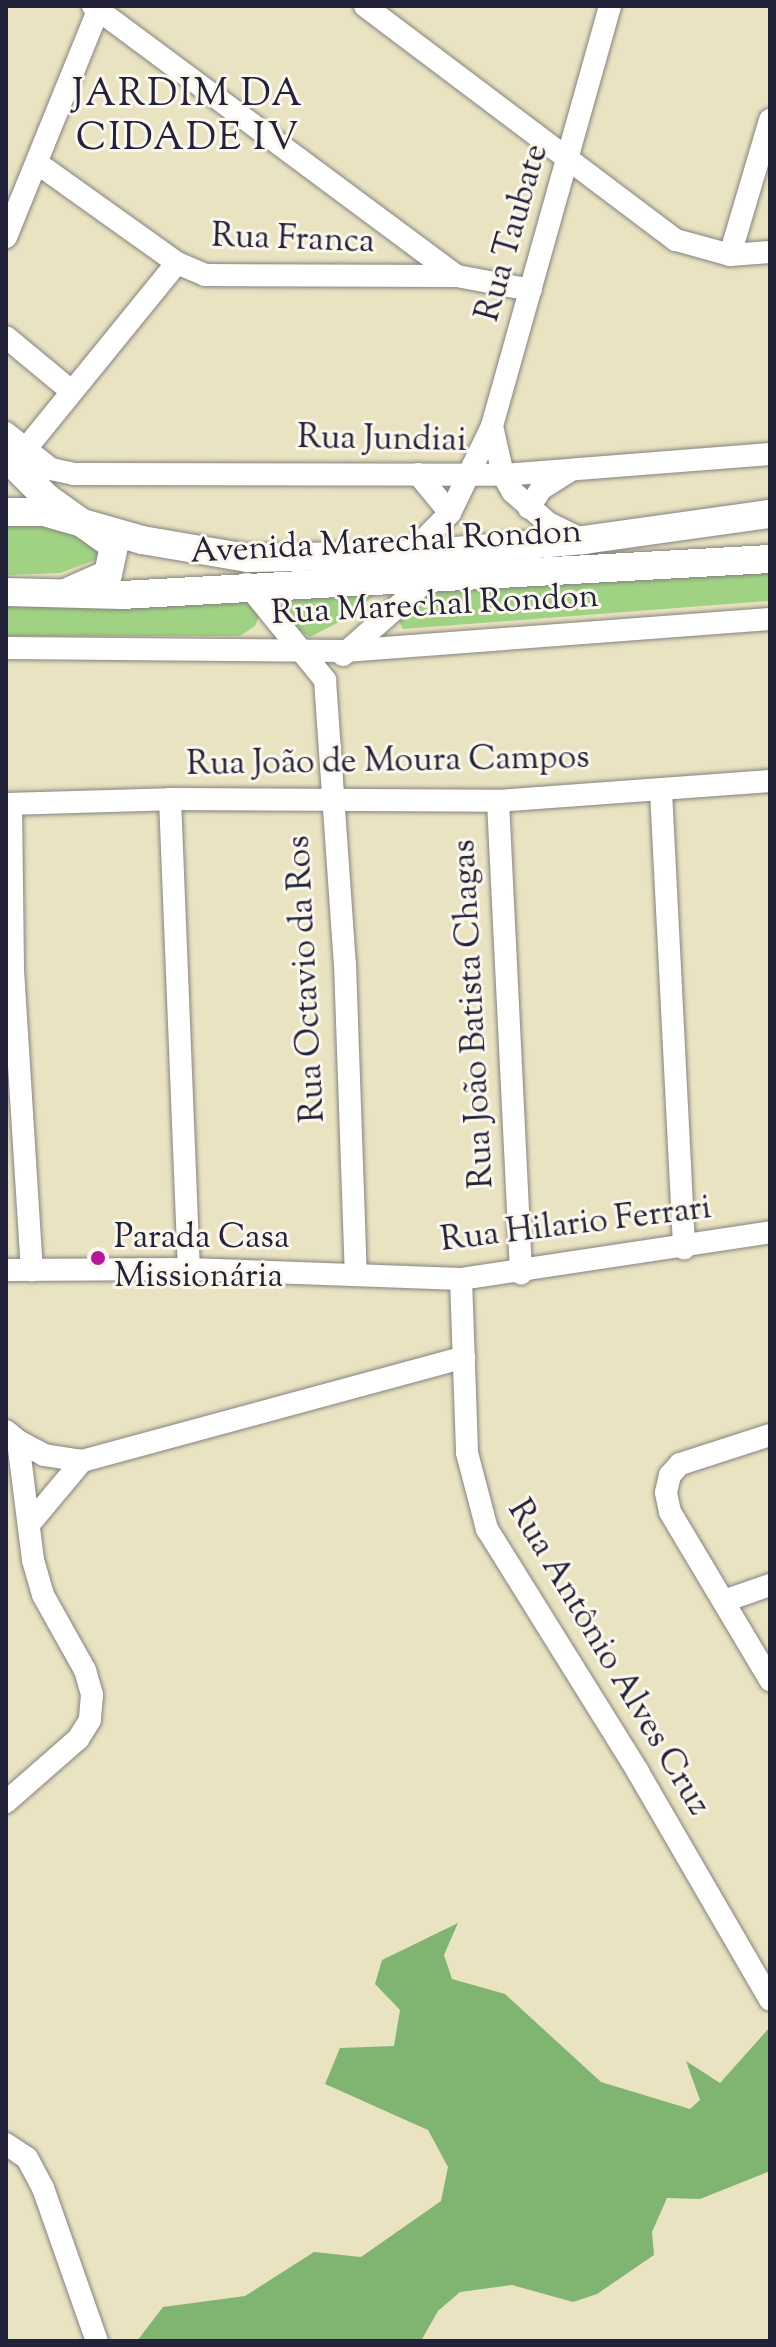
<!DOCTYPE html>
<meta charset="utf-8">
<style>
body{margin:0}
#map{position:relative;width:776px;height:2347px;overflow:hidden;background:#e9e3c2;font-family:"Sorts Mill Goudy",serif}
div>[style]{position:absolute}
.green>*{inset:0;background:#9fd383}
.forest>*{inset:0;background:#7fb571}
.roads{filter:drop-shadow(0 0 2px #86827e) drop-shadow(0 0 2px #86827e)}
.minor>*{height:22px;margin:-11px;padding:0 11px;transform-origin:11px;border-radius:11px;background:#fff}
.major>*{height:28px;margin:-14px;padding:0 14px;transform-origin:14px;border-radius:14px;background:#fff}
.dots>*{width:22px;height:22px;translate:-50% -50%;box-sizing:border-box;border:4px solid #fbf7ec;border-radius:50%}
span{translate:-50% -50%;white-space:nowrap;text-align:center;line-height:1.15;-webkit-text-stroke:6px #fbf7ec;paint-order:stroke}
.street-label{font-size:34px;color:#22223b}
.poi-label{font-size:34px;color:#22223b}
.left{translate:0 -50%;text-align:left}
.quarter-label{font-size:38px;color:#22223b;letter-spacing:2px}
.frame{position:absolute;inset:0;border:8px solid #22223b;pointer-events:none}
</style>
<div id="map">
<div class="green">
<div style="clip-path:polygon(6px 520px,50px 521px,100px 548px,98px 559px,60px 573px,6px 575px)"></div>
<div style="clip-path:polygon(770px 566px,768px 601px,403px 629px,397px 617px,433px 588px)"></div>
<div style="clip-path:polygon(382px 589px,347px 618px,310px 637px,296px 628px,277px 593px)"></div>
<div style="clip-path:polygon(235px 594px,262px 610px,255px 626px,240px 636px,6px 636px,6px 597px)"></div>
</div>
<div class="forest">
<div style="clip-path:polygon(458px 1923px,444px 1955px,452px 1979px,505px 1994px,601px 2082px,690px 2109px,700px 2100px,686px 2061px,720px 2083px,770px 2027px,770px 2171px,700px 2199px,667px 2198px,652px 2232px,654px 2255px,597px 2294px,573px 2302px,512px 2285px,460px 2292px,438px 2311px,421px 2341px,137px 2341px,163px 2307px,245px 2296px,314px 2252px,361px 2257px,441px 2201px,448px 2167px,428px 2130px,325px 2084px,340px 2048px,394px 2046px,400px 2010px,375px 1984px,382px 1960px)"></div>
</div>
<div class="roads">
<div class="minor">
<div style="left:93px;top:6px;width:453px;rotate:36.6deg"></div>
<div style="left:365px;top:6px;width:389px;rotate:37deg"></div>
<div style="left:676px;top:240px;width:56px;rotate:15.5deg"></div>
<div style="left:730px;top:255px;width:40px;rotate:-4.3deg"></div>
<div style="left:37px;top:163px;width:172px;rotate:35.5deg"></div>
<div style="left:177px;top:263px;width:30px;rotate:23deg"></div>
<div style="left:205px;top:275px;width:252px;rotate:0.2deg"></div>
<div style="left:457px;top:276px;width:75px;rotate:10.7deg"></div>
<div style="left:6px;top:237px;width:249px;rotate:-67.9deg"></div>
<div style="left:730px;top:255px;width:141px;rotate:-73.5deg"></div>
<div style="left:6px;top:337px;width:83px;rotate:39.6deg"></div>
<div style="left:492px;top:426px;width:50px;rotate:77.3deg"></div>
<div style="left:503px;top:475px;width:20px;rotate:60deg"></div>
<div style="left:513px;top:492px;width:47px;rotate:41.5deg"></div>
<div style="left:548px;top:523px;width:39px;rotate:26deg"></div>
<div style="left:6px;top:433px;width:58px;rotate:38.7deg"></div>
<div style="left:51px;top:469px;width:24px;rotate:12deg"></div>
<div style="left:74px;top:474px;width:429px;rotate:0.1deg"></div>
<div style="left:503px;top:475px;width:268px;rotate:-4.5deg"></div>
<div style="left:24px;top:451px;width:242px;rotate:-50.9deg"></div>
<div style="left:418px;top:474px;width:50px;rotate:50.6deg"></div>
<div style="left:529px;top:508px;width:22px;rotate:-58deg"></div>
<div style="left:541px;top:489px;width:32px;rotate:-32deg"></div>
<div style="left:409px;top:555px;width:59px;rotate:-45.7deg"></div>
<div style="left:450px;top:513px;width:97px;rotate:-64.2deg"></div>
<div style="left:492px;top:426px;width:436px;rotate:-74.3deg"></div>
<div style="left:247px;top:584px;width:124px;rotate:50.9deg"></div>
<div style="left:325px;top:680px;width:285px;rotate:86deg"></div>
<div style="left:345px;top:964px;width:311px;rotate:88deg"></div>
<div style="left:6px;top:648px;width:339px;rotate:0.5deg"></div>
<div style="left:345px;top:651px;width:426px;rotate:-4.3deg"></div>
<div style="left:343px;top:655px;width:120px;rotate:-41.6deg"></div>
<div style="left:661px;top:791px;width:458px;rotate:87.1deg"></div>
<div style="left:170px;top:799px;width:470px;rotate:87.7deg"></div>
<div style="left:498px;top:801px;width:473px;rotate:87.2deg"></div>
<div style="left:6px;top:804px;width:164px;rotate:-1.7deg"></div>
<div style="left:170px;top:799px;width:328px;rotate:0.3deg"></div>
<div style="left:498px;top:801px;width:273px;rotate:-4.2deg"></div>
<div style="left:11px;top:804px;width:166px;rotate:89.3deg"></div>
<div style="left:13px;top:970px;width:301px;rotate:86.4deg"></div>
<div style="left:6px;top:1270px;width:183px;rotate:-0.3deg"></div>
<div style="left:189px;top:1269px;width:272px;rotate:2.1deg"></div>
<div style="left:461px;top:1279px;width:313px;rotate:-8.6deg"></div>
<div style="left:461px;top:1279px;width:174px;rotate:88deg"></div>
<div style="left:467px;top:1453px;width:79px;rotate:75.3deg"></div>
<div style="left:487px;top:1529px;width:286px;rotate:58.1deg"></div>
<div style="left:638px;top:1772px;width:263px;rotate:59.9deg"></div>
<div style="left:6px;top:1431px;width:16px;rotate:40deg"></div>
<div style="left:18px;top:1441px;width:120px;rotate:82.8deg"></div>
<div style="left:33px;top:1560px;width:36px;rotate:74deg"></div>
<div style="left:43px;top:1595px;width:86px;rotate:60.8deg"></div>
<div style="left:85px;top:1670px;width:26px;rotate:74deg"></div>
<div style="left:92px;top:1695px;width:25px;rotate:95deg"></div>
<div style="left:90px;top:1720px;width:22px;rotate:122deg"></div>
<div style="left:78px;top:1739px;width:96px;rotate:138.8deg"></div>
<div style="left:770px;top:1435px;width:95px;rotate:162.1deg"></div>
<div style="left:680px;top:1464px;width:15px;rotate:132deg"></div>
<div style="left:670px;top:1475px;width:18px;rotate:103deg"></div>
<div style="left:666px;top:1493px;width:19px;rotate:78deg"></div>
<div style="left:670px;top:1512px;width:196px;rotate:59.2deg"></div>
<div style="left:18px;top:1441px;width:30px;rotate:28deg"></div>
<div style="left:44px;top:1455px;width:38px;rotate:9deg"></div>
<div style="left:82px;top:1461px;width:396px;rotate:-15.2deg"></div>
<div style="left:31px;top:1522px;width:80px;rotate:-50.1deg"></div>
<div style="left:724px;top:1601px;width:49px;rotate:-19.2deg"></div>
<div style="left:6px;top:2144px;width:25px;rotate:34deg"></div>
<div style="left:27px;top:2158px;width:34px;rotate:62deg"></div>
<div style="left:43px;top:2188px;width:162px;rotate:70.6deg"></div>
</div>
<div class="major">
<div style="left:6px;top:457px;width:58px;rotate:45deg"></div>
<div style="left:47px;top:498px;width:82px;rotate:35.6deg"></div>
<div style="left:114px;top:546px;width:29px;rotate:102deg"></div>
<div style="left:108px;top:574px;width:42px;rotate:155.9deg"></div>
<div style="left:6px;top:512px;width:38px"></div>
<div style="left:44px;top:512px;width:102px;rotate:15.9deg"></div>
<div style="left:142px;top:540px;width:107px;rotate:9.7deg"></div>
<div style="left:247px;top:558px;width:162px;rotate:-1.1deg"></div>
<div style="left:409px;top:555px;width:176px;rotate:-4.9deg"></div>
<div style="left:584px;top:540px;width:188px;rotate:-8deg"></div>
<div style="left:6px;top:592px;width:116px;rotate:1.5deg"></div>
<div style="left:122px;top:595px;width:649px;rotate:-3.18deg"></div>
</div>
</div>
<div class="dots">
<div style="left:98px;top:1258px;background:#b5179e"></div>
</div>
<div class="street-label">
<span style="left:513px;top:233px;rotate:-74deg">Rua Taubate</span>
<span style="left:293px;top:240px;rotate:2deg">Rua Franca</span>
<span style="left:382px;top:440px;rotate:1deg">Rua Jundiai</span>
<span style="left:386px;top:543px;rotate:-3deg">Avenida Marechal Rondon</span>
<span style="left:435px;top:606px;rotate:-3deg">Rua Marechal Rondon</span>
<span style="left:388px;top:762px;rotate:-1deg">Rua João de Moura Campos</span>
<span style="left:307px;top:979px;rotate:-93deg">Rua Octavio da Ros</span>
<span style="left:474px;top:1014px;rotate:-93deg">Rua João Batista Chagas</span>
<span style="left:576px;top:1225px;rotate:-7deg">Rua Hilario Ferrari</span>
<span style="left:608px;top:1658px;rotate:59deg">Rua Antônio Alves Cruz</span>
</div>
<div class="poi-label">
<span class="left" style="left:114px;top:1258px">Parada Casa<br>Missionária</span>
</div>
<div class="quarter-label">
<span style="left:188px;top:119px">JARDIM DA<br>CIDADE IV</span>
</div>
<div class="frame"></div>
</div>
